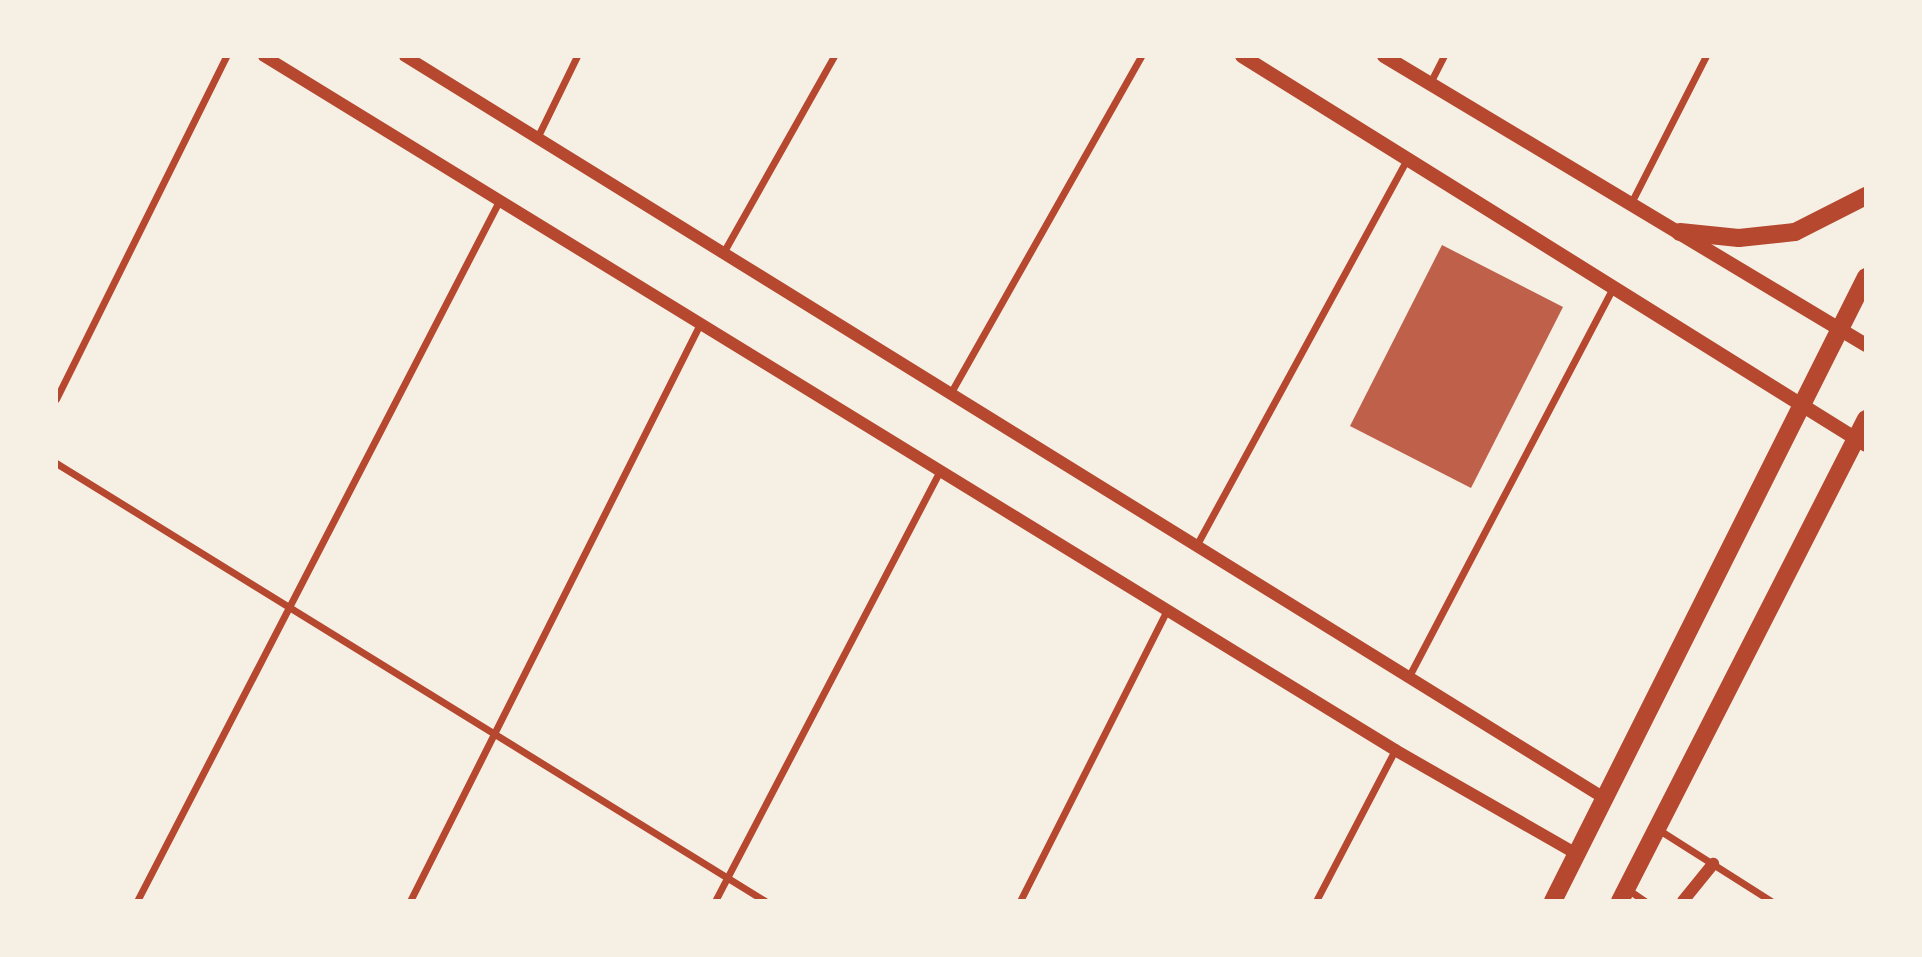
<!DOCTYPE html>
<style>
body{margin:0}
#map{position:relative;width:1922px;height:957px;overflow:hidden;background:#f6efe4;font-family:"Nunito Sans",sans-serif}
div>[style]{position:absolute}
.building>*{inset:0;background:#bf614a}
.minor>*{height:7px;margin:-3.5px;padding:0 3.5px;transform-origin:3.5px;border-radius:3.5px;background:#b5482f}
.tertiary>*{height:12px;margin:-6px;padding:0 6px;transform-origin:6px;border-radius:6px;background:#b5482f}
.secondary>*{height:14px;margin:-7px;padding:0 7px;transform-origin:7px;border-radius:7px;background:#b5482f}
.primary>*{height:18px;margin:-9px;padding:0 9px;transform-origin:9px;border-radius:9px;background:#b5482f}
span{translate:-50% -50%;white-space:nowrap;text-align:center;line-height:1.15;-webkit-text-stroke:7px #f6efe4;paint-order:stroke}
.frame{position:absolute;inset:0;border:58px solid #f6efe4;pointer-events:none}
</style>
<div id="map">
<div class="building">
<div style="clip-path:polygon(1442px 245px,1563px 307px,1471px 488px,1350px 426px)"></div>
</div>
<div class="minor">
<div style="left:1430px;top:83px;width:30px;rotate:-63deg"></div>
<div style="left:537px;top:138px;width:91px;rotate:-64deg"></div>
<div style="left:1631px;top:203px;width:165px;rotate:-63deg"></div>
<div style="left:723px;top:253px;width:226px;rotate:-60.6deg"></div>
<div style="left:950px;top:394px;width:388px;rotate:-60.5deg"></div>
<div style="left:56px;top:399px;width:383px;rotate:-63.6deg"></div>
<div style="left:56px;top:463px;width:833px;rotate:31.71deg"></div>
<div style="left:1196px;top:546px;width:441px;rotate:-61.4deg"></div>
<div style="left:1408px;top:678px;width:441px;rotate:-62.3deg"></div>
<div style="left:1656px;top:828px;width:136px;rotate:32.4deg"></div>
<div style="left:1627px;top:889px;width:22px;rotate:34deg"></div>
<div style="left:137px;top:901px;width:788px;rotate:-62.65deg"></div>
<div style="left:410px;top:901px;width:646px;rotate:-63.32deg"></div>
<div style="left:715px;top:901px;width:485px;rotate:-62.4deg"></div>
<div style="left:1020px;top:901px;width:326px;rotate:-63.2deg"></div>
<div style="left:1316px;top:901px;width:170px;rotate:-62.4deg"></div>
</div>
<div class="tertiary">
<div style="left:264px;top:56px;width:1327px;rotate:31.53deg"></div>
<div style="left:1395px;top:750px;width:207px;rotate:29.8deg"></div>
<div style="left:405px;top:56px;width:1406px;rotate:31.75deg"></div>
<div style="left:1683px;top:901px;width:48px;rotate:-51deg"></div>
</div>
<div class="secondary">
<div style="left:1242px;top:56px;width:735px;rotate:31.94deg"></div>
<div style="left:1384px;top:56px;width:562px;rotate:30.95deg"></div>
</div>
<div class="primary">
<div style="left:1680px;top:232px;width:59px;rotate:5.8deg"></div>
<div style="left:1739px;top:238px;width:56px;rotate:-6.1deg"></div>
<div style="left:1795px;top:232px;width:80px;rotate:-26.9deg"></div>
<div style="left:1553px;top:901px;width:698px;rotate:-63.36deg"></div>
<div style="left:1620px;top:901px;width:541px;rotate:-62.96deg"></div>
</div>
<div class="frame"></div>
</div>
